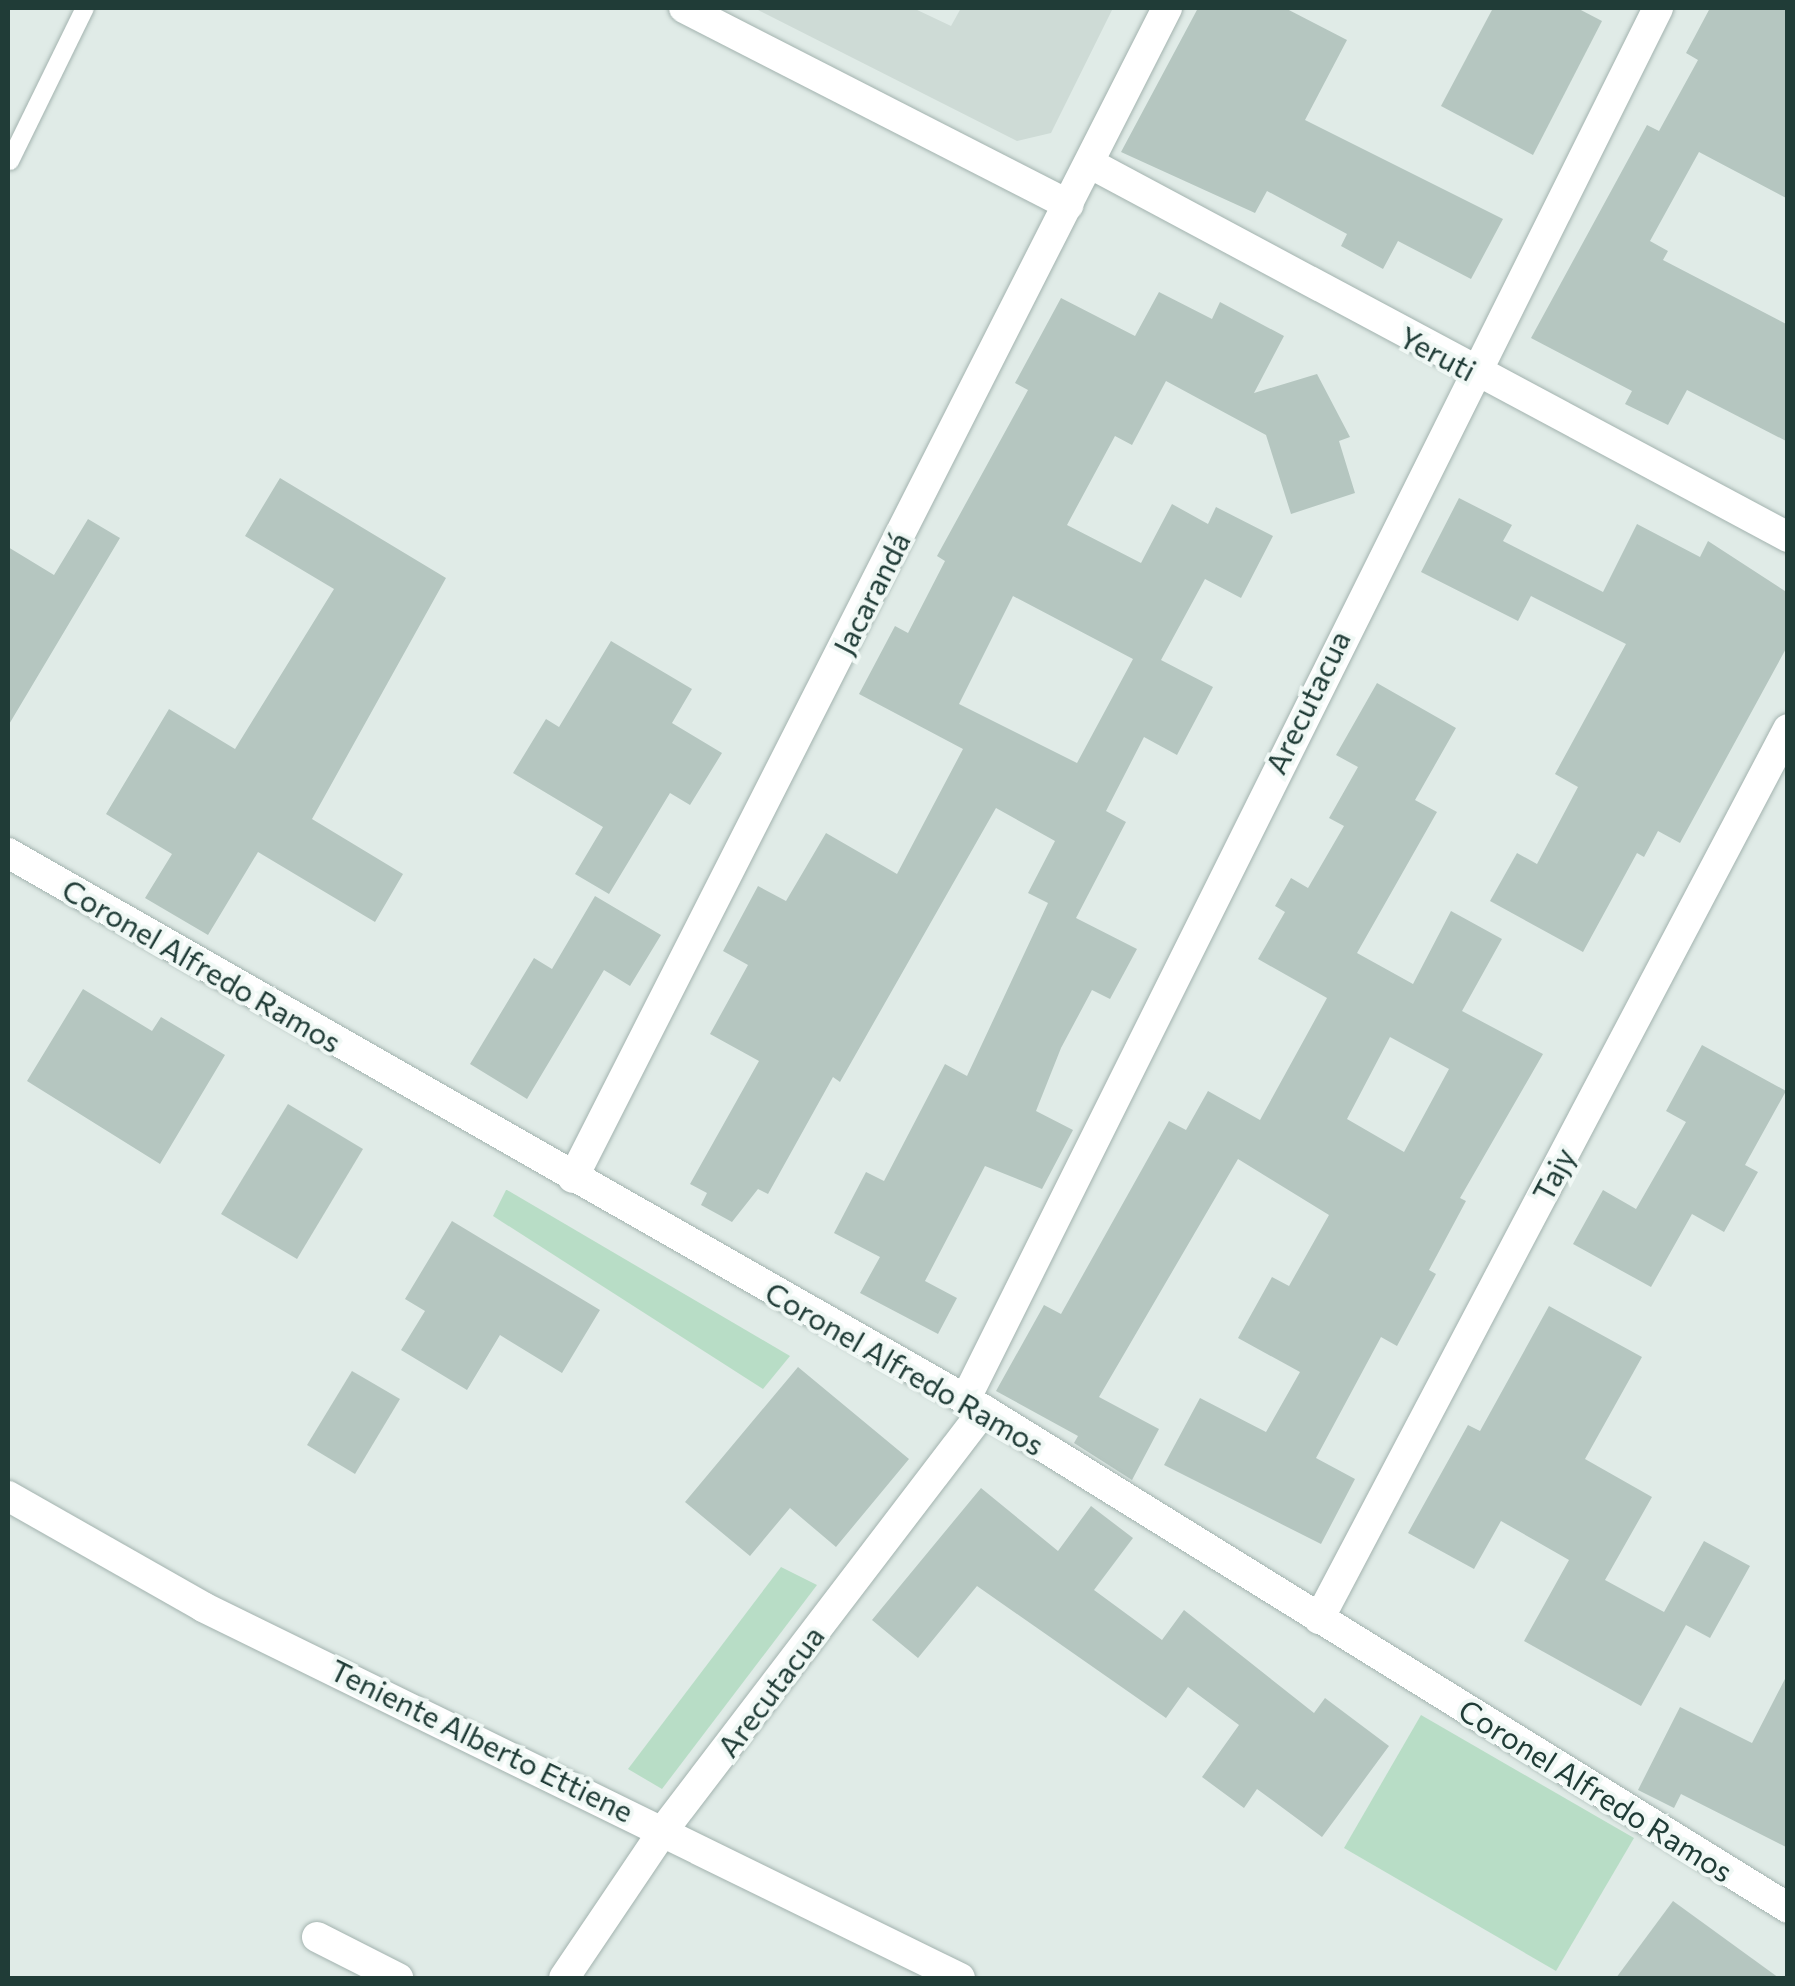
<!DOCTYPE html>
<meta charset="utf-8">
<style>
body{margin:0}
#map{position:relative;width:1795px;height:1986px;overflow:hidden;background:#e0ebe7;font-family:Commissioner,sans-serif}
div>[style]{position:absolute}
.built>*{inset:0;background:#cedbd6}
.green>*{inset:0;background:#b8ddc6}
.building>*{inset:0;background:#b5c6c0}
.roads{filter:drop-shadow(0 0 2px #a3b3af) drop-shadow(0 0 2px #a3b3af)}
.service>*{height:18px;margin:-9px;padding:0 9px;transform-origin:9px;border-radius:9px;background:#fff}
.minor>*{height:30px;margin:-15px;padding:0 15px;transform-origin:15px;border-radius:15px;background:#fff}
.tertiary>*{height:30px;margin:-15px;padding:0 15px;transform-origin:15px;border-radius:15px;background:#fff}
.secondary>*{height:30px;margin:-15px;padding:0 15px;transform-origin:15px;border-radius:15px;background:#fff}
span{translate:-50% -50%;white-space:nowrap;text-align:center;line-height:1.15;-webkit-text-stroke:8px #f0f8f5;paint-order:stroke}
.street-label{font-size:30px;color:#203c37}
.frame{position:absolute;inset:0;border:10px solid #203c37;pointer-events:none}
</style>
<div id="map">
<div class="built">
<div style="clip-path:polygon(754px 8px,913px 8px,951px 26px,961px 8px,1113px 8px,1051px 133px,1017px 141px)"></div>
</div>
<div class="green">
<div style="clip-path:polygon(506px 1190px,507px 1190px,790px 1356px,763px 1389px,493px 1216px)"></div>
<div style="clip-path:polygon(781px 1567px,817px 1585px,662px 1789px,628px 1769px)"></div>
<div style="clip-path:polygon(1421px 1715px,1634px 1838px,1556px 1971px,1344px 1848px)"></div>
</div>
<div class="building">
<div style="clip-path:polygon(1198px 8px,1285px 8px,1347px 40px,1305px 120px,1503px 219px,1471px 279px,1398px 241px,1383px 269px,1341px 246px,1347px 234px,1267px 191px,1255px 213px,1121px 152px)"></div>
<div style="clip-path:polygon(1493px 8px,1577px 8px,1602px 21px,1533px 155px,1441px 106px)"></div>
<div style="clip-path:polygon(1710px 8px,1788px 8px,1788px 199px,1699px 152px,1650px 241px,1668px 251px,1663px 260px,1788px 325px,1788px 442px,1687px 390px,1668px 425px,1625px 404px,1632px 391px,1531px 338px,1647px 125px,1659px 131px,1698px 60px,1686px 53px)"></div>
<div style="clip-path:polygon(evenodd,1159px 292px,1212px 319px,1220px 302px,1284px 336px,1254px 393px,1317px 374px,1350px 437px,1339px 441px,1355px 493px,1291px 514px,1266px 435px,1166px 381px,1132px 445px,1115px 436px,1067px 525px,1141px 563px,1172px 504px,1208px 524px,1216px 507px,1273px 536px,1241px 598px,1205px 579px,1161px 660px,1213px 687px,1177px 755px,1144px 737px,1106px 811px,1126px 822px,1076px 918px,1137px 949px,1110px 999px,1092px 990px,1061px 1048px,1036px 1111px,1073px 1130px,1042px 1189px,985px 1166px,925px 1281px,957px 1298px,938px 1334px,860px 1293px,880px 1257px,834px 1233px,866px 1172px,884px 1181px,945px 1064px,967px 1076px,1048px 903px,1028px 893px,1055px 841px,996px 808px,840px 1082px,833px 1077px,768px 1194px,758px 1189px,732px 1222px,701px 1205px,707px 1193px,690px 1184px,759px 1061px,710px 1034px,748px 965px,723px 951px,758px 886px,786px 901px,826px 833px,897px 874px,963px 749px,859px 694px,895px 626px,908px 633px,945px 561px,937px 556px,1028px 390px,1015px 383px,1061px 298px,1135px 336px,1159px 292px,1013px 596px,1133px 659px,1077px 763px,959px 704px,1013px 596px)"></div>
<div style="clip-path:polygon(280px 478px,446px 578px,312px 819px,403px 874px,375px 922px,258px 852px,208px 935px,145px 898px,172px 854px,106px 814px,169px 709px,235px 749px,334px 589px,245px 536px)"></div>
<div style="clip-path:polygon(1459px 498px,1512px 525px,1503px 541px,1603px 592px,1637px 524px,1700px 557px,1708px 541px,1788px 593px,1788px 645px,1680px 843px,1658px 831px,1644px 857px,1637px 853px,1583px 952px,1490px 901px,1517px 853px,1537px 864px,1578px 787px,1555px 774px,1626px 644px,1531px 596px,1518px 621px,1421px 572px)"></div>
<div style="clip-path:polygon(88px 519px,120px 538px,8px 726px,8px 547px,54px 575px)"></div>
<div style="clip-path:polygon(611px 641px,692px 689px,672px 723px,722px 753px,690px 805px,670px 793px,609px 894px,575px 874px,603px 827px,513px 773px,546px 719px,559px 727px)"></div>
<div style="clip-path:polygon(evenodd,1377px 683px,1456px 728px,1415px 800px,1437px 812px,1357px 953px,1413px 984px,1451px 911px,1502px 939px,1462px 1011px,1543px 1054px,1460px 1198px,1466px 1201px,1429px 1270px,1436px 1274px,1397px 1346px,1381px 1337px,1316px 1458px,1355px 1479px,1321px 1544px,1164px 1465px,1200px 1398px,1266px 1432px,1300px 1372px,1238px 1338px,1272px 1277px,1289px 1286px,1329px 1215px,1238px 1159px,1099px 1397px,1159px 1429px,1132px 1480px,1074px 1443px,1078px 1436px,996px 1391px,1044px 1305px,1061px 1314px,1169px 1121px,1186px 1130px,1208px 1091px,1260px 1120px,1327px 998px,1258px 959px,1285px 912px,1275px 906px,1291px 878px,1308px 888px,1344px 826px,1329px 818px,1358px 767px,1336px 755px,1377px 683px,1390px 1037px,1449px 1069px,1404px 1152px,1347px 1119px,1390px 1037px)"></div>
<div style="clip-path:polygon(595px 896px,661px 935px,630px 986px,604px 970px,527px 1099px,470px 1064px,534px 958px,552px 969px)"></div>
<div style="clip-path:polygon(83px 989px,152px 1031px,161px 1017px,225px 1055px,160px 1164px,27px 1081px)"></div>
<div style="clip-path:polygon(1702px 1045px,1786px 1091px,1745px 1165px,1758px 1172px,1724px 1232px,1692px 1214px,1651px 1287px,1573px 1244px,1603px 1190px,1636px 1209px,1686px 1122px,1666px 1111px)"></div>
<div style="clip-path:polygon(288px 1104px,363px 1149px,297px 1259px,221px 1214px)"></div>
<div style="clip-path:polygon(452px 1221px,600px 1310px,562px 1373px,500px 1335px,467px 1390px,401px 1350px,425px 1311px,405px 1299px)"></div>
<div style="clip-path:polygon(1549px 1306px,1642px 1357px,1585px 1459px,1652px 1497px,1605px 1580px,1664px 1612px,1704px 1541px,1750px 1566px,1710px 1638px,1686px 1625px,1641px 1706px,1524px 1641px,1569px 1560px,1501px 1521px,1474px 1569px,1408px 1533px,1468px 1425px,1480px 1431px)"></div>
<div style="clip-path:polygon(798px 1367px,909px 1459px,836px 1547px,790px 1508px,750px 1556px,685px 1502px)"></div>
<div style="clip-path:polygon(352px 1371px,400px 1399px,355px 1474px,307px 1445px)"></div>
<div style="clip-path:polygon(981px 1488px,1058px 1551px,1091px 1506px,1133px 1538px,1094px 1590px,1162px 1640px,1184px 1610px,1314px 1713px,1325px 1698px,1389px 1746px,1322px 1837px,1257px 1789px,1244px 1808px,1202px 1777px,1239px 1725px,1188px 1687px,1166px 1718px,977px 1586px,918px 1658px,872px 1620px)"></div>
<div style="clip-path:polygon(1788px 1673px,1788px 1848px,1681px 1794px,1674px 1808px,1638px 1790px,1680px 1707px,1752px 1743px)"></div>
<div style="clip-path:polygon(1673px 1901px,1779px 1978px,1616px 1978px)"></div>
</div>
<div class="roads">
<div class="service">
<div style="left:10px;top:161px;width:170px;rotate:-63.9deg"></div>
</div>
<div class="minor">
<div style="left:684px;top:8px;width:432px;rotate:27.1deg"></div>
<div style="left:965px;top:1400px;width:1555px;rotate:-63.53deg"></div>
<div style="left:8px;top:1496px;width:224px;rotate:29.6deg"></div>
<div style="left:203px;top:1607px;width:843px;rotate:26.11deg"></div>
<div style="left:317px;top:1937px;width:91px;rotate:26.8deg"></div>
<div style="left:564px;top:1978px;width:181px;rotate:-56deg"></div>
<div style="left:665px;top:1828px;width:526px;rotate:-52.65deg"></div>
</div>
<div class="tertiary">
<div style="left:1091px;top:164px;width:791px;rotate:28.15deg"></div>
<div style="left:573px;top:1178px;width:1312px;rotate:-63.08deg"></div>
<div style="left:1319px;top:1619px;width:1006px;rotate:-62.21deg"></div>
</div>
<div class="secondary">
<div style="left:8px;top:853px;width:1124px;rotate:29.71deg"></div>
<div style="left:984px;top:1410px;width:946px;rotate:31.77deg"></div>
</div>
</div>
<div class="street-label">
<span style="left:1438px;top:353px;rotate:28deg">Yeruti</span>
<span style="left:871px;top:593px;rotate:-63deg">Jacarandá</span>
<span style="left:1307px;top:702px;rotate:-64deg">Arecutacua</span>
<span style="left:202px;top:965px;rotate:30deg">Coronel Alfredo Ramos</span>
<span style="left:1553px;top:1174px;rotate:-62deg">Tajy</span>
<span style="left:905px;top:1368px;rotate:30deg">Coronel Alfredo Ramos</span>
<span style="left:770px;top:1691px;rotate:-53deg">Arecutacua</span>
<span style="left:482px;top:1740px;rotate:26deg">Teniente Alberto Ettiene</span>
<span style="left:1596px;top:1790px;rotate:32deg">Coronel Alfredo Ramos</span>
</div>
<div class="frame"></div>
</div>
